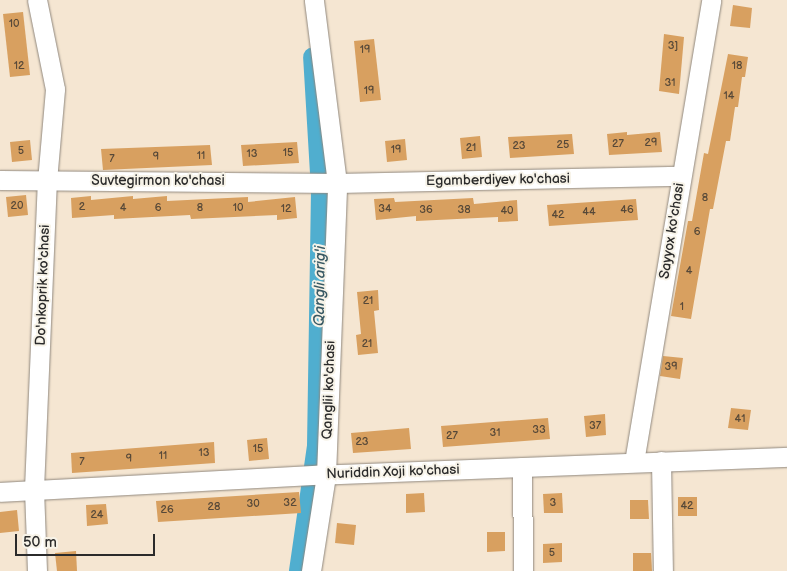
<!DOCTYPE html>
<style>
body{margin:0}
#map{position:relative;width:787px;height:571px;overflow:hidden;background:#f5e6d2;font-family:"Balsamiq Sans",sans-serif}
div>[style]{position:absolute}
.canal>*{height:20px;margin:-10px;padding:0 10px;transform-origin:10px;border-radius:10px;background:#50aecf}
.building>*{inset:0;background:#d8a060}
.roads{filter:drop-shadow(0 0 1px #90887e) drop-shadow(0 0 1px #90887e)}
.street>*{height:19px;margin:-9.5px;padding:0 9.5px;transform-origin:9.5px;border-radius:9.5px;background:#fff}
span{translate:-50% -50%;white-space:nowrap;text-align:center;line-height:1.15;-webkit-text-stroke:4px #f7f3e8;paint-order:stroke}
.number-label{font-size:11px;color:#564838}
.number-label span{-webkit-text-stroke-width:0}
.street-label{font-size:14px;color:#2b2b2b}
.water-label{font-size:15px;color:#385964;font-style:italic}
.scale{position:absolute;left:15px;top:534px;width:140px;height:22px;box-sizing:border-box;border:2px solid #2b2b2b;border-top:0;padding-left:6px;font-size:15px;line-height:18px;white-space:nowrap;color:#2b2b2b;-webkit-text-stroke:4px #f7f3e8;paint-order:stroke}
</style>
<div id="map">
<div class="canal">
<div style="left:299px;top:571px;width:126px;rotate:-81.8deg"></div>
<div style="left:317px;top:446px;width:256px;rotate:-89.1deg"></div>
<div style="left:321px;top:190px;width:133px;rotate:-93.4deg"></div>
</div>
<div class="building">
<div style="clip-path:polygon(733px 5px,752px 8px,750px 28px,730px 26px)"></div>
<div style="clip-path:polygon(23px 12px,30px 75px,10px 77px,3px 14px)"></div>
<div style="clip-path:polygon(664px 34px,684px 37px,679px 94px,659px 91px)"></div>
<div style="clip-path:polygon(374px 39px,381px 100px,360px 102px,354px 41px)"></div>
<div style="clip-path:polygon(728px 54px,748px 57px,745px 77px,742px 77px,738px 107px,735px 107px,730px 141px,726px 141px,713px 209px,710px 209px,691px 319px,671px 316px,688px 221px,692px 221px,704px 153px,708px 154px)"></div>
<div style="clip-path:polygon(627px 132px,627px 135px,660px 132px,662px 152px,609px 155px,607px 134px)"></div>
<div style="clip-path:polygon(572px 134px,574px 154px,510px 158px,508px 137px)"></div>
<div style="clip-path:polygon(480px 136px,482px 157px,462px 159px,460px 138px)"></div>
<div style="clip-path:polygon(405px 139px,407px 160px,387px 162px,385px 141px)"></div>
<div style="clip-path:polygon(30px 140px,32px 160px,12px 162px,10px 142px)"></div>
<div style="clip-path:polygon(297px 142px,299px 163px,243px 166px,241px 145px)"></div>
<div style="clip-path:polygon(210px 145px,212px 165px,103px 170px,101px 149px)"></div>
<div style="clip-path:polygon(26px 195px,28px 215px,8px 217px,6px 197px)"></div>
<div style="clip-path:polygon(91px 196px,91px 200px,133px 196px,133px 199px,167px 196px,167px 201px,248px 197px,248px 202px,295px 197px,297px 218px,277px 220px,277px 215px,191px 219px,190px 215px,114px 219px,114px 215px,72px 218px,71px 198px)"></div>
<div style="clip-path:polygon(394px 198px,395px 202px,473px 198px,474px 204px,517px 200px,518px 221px,498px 222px,498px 217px,416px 221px,416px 216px,376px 220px,374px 199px)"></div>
<div style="clip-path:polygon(636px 199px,638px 220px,549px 226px,547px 205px)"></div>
<div style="clip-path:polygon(378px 290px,379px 310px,374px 311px,378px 353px,358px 355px,356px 335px,361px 334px,357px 292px)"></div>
<div style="clip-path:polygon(663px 356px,683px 358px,680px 379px,660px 376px)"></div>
<div style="clip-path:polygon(731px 408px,751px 410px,748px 430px,728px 428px)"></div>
<div style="clip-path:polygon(605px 414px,606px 435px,586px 437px,584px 416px)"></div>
<div style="clip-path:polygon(548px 418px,550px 439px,443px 447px,441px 426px)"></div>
<div style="clip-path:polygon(409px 428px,411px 449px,353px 453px,351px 433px)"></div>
<div style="clip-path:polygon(267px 438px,269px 459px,249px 461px,247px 440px)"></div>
<div style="clip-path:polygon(214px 442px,215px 463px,72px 473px,71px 453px)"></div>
<div style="clip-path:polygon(299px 492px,301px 513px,158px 522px,156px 501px)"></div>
<div style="clip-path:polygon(424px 493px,425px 512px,406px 513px,406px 494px)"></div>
<div style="clip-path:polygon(562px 493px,563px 513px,544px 513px,543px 494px)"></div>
<div style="clip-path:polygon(678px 497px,697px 497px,697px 516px,678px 516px)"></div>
<div style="clip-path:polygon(630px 500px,648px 500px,649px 519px,630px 519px)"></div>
<div style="clip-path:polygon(106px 504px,108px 524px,87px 526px,86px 505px)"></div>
<div style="clip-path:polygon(17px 510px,19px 531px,0 533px,0 512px)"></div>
<div style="clip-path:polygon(337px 523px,356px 525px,354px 545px,335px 543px)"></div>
<div style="clip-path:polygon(487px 532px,505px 532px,505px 551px,487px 552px)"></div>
<div style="clip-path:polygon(562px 543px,562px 562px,543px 563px,543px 544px)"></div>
<div style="clip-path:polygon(76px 551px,77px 571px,57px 571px,55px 553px)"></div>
<div style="clip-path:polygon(633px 553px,651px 553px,652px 571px,633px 571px)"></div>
</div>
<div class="roads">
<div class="street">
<div style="left:0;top:180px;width:337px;rotate:0.5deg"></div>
<div style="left:337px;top:183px;width:344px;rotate:-1.2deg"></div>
<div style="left:661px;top:461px;width:110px;rotate:89deg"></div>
<div style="left:634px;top:462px;width:468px;rotate:-80.5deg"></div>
<div style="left:522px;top:467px;width:104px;rotate:89.4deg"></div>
<div style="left:0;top:492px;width:317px;rotate:-3.1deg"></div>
<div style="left:317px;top:475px;width:470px;rotate:-2.2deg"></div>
<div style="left:37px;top:571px;width:82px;rotate:-92.1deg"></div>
<div style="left:34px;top:489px;width:308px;rotate:-87.6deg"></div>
<div style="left:47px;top:181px;width:92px;rotate:-85deg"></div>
<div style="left:55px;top:89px;width:91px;rotate:-101.4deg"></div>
<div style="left:311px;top:571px;width:97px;rotate:-81.1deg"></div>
<div style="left:326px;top:475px;width:292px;rotate:-87.8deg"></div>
<div style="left:337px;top:183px;width:184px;rotate:-97.2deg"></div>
</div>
</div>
<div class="number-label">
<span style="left:14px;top:24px">10</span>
<span style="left:673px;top:46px">3]</span>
<span style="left:365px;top:50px">19</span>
<span style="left:19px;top:66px">12</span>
<span style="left:737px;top:66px">18</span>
<span style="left:670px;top:83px">31</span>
<span style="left:369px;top:91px">19</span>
<span style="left:729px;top:96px">14</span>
<span style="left:651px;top:143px">29</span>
<span style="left:618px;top:144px">27</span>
<span style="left:563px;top:145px">25</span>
<span style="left:519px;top:146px">23</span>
<span style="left:471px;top:148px">21</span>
<span style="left:396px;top:150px">19</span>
<span style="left:21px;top:151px">5</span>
<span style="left:288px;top:153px">15</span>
<span style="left:252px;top:154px">13</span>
<span style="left:201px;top:156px">11</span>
<span style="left:156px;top:157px">9</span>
<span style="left:112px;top:159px">7</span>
<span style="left:705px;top:198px">8</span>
<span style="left:17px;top:206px">20</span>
<span style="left:82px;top:207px">2</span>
<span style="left:123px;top:208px">4</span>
<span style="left:158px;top:208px">6</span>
<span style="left:200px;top:208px">8</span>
<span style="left:238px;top:208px">10</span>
<span style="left:286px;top:209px">12</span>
<span style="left:385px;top:209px">34</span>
<span style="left:426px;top:210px">36</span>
<span style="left:464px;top:210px">38</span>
<span style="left:627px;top:210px">46</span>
<span style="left:507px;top:211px">40</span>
<span style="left:589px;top:212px">44</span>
<span style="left:558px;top:215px">42</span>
<span style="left:697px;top:232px">6</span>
<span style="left:689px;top:271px">4</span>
<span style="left:368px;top:301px">21</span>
<span style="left:682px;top:307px">1</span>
<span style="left:367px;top:344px">21</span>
<span style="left:671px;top:367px">39</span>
<span style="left:740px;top:419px">41</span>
<span style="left:595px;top:426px">37</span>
<span style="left:539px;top:430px">33</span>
<span style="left:495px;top:433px">31</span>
<span style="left:452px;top:436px">27</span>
<span style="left:362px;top:442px">23</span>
<span style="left:258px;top:449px">15</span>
<span style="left:204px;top:453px">13</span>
<span style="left:163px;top:456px">11</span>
<span style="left:129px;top:459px">9</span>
<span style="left:82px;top:462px">7</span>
<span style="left:290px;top:503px">32</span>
<span style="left:553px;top:503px">3</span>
<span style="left:253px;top:504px">30</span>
<span style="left:687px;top:506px">42</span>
<span style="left:214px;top:507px">28</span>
<span style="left:167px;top:510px">26</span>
<span style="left:97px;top:515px">24</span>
<span style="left:552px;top:553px">5</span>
</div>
<div class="street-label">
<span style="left:498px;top:180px;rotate:-1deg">Egamberdiyev ko'chasi</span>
<span style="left:158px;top:181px">Suvtegirmon ko'chasi</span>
<span style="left:672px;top:231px;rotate:-81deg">Sayyox ko'chasi</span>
<span style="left:43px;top:285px;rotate:-88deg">Do'nkoprik ko'chasi</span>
<span style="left:329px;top:390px;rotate:-88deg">Qanglii ko'chasi</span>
<span style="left:393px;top:472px;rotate:-2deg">Nuriddin Xoji ko'chasi</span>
</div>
<div class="water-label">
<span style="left:320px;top:286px;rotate:-89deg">Qangli arig'i</span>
</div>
<div class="scale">50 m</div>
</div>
